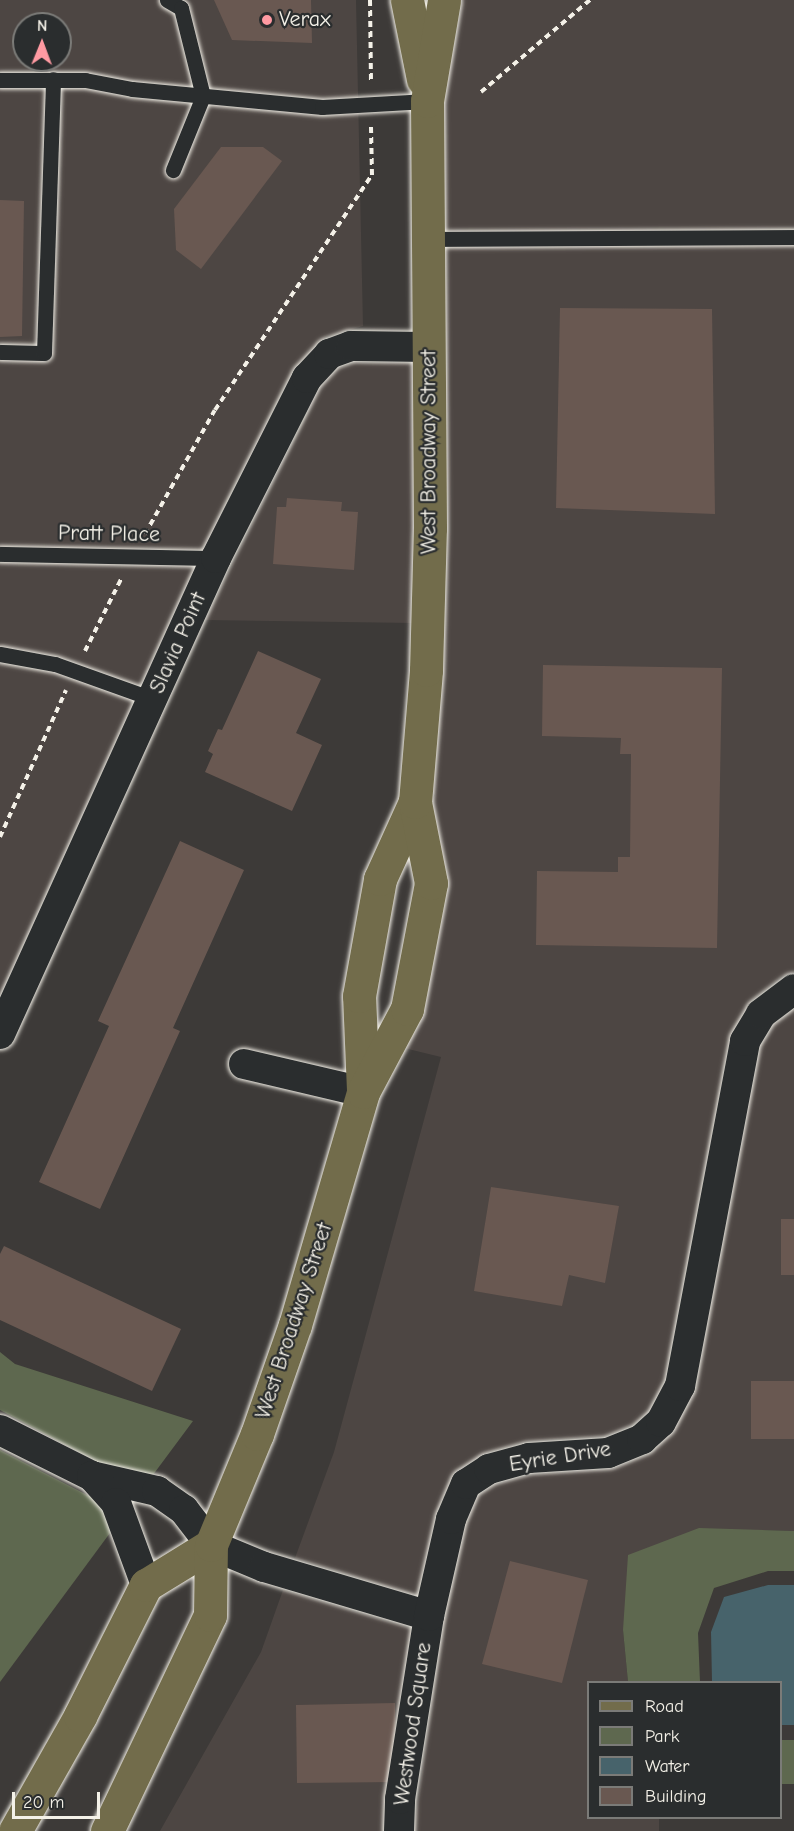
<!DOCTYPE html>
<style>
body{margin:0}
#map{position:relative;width:794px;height:1831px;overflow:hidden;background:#3d3a38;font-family:"Comic Neue",sans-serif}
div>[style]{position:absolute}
.built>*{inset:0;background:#4d4643}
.green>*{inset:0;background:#5e684f}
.water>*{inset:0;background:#47636b}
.building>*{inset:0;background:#695851}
.path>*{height:4px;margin-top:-2px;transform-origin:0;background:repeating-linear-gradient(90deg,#f4f1e8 0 6px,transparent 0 10.5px)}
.roads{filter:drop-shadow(0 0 2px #f4f1e8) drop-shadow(0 0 2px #f4f1e8)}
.lane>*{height:15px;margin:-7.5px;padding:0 7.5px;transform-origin:7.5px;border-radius:7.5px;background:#2a2d2e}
.street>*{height:30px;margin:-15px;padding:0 15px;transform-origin:15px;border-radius:15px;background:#2a2d2e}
.primary>*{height:33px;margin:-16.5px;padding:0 16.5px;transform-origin:16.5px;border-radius:16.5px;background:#726c4b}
.dots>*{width:16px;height:16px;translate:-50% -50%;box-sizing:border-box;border:3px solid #2a2d2e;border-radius:50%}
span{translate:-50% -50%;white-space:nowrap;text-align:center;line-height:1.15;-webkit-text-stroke:4.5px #2a2d2e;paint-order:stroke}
.poi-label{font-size:22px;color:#f4f1e8}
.left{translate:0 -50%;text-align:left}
.street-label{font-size:22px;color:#f4f1e8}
.legend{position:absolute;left:587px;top:1681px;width:195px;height:138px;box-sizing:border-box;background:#2a2d2e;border:2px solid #7b7b78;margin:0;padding:8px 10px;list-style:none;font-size:18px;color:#f4f1e8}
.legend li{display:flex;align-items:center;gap:12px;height:30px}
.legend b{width:30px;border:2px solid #7b7b78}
.north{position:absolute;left:12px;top:12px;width:60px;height:60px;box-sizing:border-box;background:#2a2d2e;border:2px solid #7b7b78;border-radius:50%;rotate:1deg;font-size:16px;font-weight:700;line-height:24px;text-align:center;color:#f4f1e8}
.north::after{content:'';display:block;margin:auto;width:21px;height:27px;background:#ff9aa2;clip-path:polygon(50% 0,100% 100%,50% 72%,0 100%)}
.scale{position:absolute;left:12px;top:1792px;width:88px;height:27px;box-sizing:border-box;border:3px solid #f4f1e8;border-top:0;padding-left:8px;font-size:18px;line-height:21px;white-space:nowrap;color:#f4f1e8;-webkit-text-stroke:4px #2a2d2e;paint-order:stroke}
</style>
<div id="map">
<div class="built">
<div style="clip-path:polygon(evenodd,0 0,356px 0,363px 326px,325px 337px,294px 370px,203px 551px,0 997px,0 0,24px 24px,60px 24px,60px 60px,24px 60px,24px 24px)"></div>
<div style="clip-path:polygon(463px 0,794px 0,794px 972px,782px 976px,752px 1000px,730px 1038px,666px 1380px,650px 1411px,634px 1424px,605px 1436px,526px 1441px,485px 1453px,458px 1470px,438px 1512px,418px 1596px,295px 1558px,334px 1452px,441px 1057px,404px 1048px,431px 804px,435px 795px,431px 792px,443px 102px)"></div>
<div style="clip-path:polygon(354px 363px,415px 363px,413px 623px,205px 620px,319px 389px,337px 369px)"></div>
<div style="clip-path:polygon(794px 1008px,794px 1531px,757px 1530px,623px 1630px,628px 1682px,588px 1682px,588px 1818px,659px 1818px,659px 1831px,414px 1831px,443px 1619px,465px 1525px,477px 1496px,494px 1485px,531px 1475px,613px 1469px,647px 1455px,670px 1435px,695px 1389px,759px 1048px,772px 1026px)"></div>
<div style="clip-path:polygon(283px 1590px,412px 1629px,385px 1795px,384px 1831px,160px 1831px,261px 1652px)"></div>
</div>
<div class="green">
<div style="clip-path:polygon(0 1352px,15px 1364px,193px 1421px,144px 1487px,0 1410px)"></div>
<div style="clip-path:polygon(0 1450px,124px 1514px,0 1682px)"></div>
<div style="clip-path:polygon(699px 1528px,794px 1531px,794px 1571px,768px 1571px,714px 1588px,698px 1633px,700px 1682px,628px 1682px,623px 1630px,628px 1555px)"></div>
<div style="clip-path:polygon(780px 1740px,794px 1740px,794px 1784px,781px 1784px)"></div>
</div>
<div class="water">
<div style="clip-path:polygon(768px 1585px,794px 1585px,794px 1725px,781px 1725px,780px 1682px,712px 1682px,711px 1632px,724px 1597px)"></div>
</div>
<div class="building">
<div style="clip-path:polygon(214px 0,311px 0,312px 43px,232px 40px)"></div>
<div style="clip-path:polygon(221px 147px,263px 147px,282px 161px,201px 269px,176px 250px,174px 209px)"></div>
<div style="clip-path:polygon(0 200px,24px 201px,22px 336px,0 337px)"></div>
<div style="clip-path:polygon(560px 308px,712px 309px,715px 514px,556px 508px)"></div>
<div style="clip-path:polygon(287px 498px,342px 502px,341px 511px,358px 512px,354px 570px,273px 564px,277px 507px,286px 507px)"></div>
<div style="clip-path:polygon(258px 651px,321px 679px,296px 733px,322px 745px,292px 811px,205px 772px,213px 754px,208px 751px,218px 729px,222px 730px)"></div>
<div style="clip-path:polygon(543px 665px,722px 668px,717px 948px,536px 945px,537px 871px,618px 872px,618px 857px,630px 857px,631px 754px,620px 754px,621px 738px,542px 736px)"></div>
<div style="clip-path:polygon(180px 841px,244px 870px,173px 1028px,180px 1031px,100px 1209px,39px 1182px,109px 1026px,98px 1021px)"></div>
<div style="clip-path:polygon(491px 1187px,619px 1206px,605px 1283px,569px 1275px,562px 1306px,474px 1291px)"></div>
<div style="clip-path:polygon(781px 1219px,794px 1219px,794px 1275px,781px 1275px)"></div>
<div style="clip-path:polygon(4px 1246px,181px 1329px,152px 1391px,0 1320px,0 1254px)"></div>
<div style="clip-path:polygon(751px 1381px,794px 1381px,794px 1439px,751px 1439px)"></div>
<div style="clip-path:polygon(510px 1561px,588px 1580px,562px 1683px,482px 1664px)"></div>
<div style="clip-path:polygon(395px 1703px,396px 1782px,297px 1783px,296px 1705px)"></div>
</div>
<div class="path">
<div style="left:370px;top:0;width:84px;rotate:89.3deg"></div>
<div style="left:481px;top:92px;width:143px;rotate:-40.2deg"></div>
<div style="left:145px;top:534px;width:142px;rotate:-60.6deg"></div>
<div style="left:215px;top:410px;width:283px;rotate:-56.3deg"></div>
<div style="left:372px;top:175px;width:48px;rotate:-91.2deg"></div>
<div style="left:85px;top:651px;width:83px;rotate:-63.4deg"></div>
<div style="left:0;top:837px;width:161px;rotate:-65.8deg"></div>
</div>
<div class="roads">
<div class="lane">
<div style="left:167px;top:0;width:16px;rotate:30deg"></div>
<div style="left:181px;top:8px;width:91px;rotate:76deg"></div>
<div style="left:203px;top:96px;width:80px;rotate:112.1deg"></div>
<div style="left:0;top:80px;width:85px"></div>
<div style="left:85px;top:80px;width:48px;rotate:10.8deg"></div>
<div style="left:132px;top:89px;width:191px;rotate:5.4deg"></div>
<div style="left:322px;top:107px;width:105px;rotate:-3.3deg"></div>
<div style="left:429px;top:239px;width:365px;rotate:-0.3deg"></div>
<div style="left:0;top:352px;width:44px;rotate:1.3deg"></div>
<div style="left:44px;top:353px;width:274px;rotate:-88.1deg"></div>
<div style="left:0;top:554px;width:216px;rotate:1.1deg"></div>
<div style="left:0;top:654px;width:56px;rotate:10.3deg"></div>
<div style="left:55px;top:664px;width:104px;rotate:19.7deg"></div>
</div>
<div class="street">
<div style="left:0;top:1034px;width:523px;rotate:-65.59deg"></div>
<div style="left:216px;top:558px;width:202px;rotate:-63.2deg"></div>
<div style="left:307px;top:378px;width:33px;rotate:-47deg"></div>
<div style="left:329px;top:354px;width:23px;rotate:-20deg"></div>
<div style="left:351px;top:346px;width:79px;rotate:0.7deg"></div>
<div style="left:244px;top:1064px;width:122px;rotate:13.2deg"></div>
<div style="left:0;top:1430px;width:103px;rotate:26.6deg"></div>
<div style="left:92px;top:1476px;width:67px;rotate:13deg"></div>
<div style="left:157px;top:1491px;width:33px;rotate:35deg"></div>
<div style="left:184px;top:1510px;width:44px;rotate:52.4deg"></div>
<div style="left:211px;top:1545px;width:57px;rotate:22.5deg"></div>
<div style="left:264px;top:1567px;width:172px;rotate:16.5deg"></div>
<div style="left:92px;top:1476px;width:36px;rotate:48deg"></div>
<div style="left:116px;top:1503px;width:87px;rotate:69.9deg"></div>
<div style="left:399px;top:1831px;width:32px;rotate:-88deg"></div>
<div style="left:400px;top:1799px;width:185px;rotate:-81deg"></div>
<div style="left:429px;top:1616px;width:99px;rotate:-77.2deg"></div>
<div style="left:451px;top:1519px;width:38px;rotate:-67deg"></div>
<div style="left:466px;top:1484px;width:27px;rotate:-33deg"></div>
<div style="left:489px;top:1469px;width:41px;rotate:-15.4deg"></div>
<div style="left:529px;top:1458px;width:79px;rotate:-3.6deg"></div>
<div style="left:608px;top:1453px;width:37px;rotate:-22deg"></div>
<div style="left:642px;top:1439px;width:25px;rotate:-42deg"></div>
<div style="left:661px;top:1422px;width:41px;rotate:-62.2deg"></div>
<div style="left:680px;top:1386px;width:351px;rotate:-79.3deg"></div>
<div style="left:745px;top:1041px;width:31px;rotate:-59deg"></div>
<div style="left:761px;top:1014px;width:41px;rotate:-37.1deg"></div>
</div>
<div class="primary">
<div style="left:407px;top:0;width:81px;rotate:78.6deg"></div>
<div style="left:363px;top:1090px;width:94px;rotate:-92.4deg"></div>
<div style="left:359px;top:996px;width:119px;rotate:-79.8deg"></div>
<div style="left:380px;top:879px;width:85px;rotate:-65.6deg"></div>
<div style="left:15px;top:1831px;width:132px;rotate:-60.5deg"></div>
<div style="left:80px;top:1716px;width:147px;rotate:-63.3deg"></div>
<div style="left:146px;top:1585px;width:76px;rotate:-31.6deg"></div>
<div style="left:107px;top:1831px;width:239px;rotate:-64.5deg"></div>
<div style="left:210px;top:1615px;width:70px;rotate:-89.2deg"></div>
<div style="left:211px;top:1545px;width:120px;rotate:-67.5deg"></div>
<div style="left:257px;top:1434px;width:115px;rotate:-70.8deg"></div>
<div style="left:295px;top:1325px;width:243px;rotate:-73.7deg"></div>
<div style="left:363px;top:1092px;width:94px;rotate:-62.1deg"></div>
<div style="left:407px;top:1009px;width:128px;rotate:-79.2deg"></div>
<div style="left:431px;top:883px;width:83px;rotate:-101.2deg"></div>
<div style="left:415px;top:802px;width:132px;rotate:-85.2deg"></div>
<div style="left:426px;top:670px;width:142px;rotate:-88.4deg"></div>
<div style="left:430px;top:528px;width:427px;rotate:-90.4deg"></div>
<div style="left:427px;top:101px;width:102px;rotate:-80.4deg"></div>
</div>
</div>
<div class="dots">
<div style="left:267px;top:20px;background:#ff9aa2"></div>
</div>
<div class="poi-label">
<span class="left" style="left:279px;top:20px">Verax</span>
</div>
<div class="street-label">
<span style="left:429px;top:452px;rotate:-90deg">West Broadway Street</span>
<span style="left:109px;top:534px;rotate:1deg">Pratt Place</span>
<span style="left:178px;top:643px;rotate:-66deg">Slavia Point</span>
<span style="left:294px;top:1321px;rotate:-72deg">West Broadway Street</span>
<span style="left:560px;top:1457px;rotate:-9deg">Eyrie Drive</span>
<span style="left:413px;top:1724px;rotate:-82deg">Westwood Square</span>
</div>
<ul class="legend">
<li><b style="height:8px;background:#726c4b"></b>Road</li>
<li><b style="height:16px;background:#5e684f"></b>Park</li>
<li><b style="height:16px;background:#47636b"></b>Water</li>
<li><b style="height:16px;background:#695851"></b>Building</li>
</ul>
<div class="north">N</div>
<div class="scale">20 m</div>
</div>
